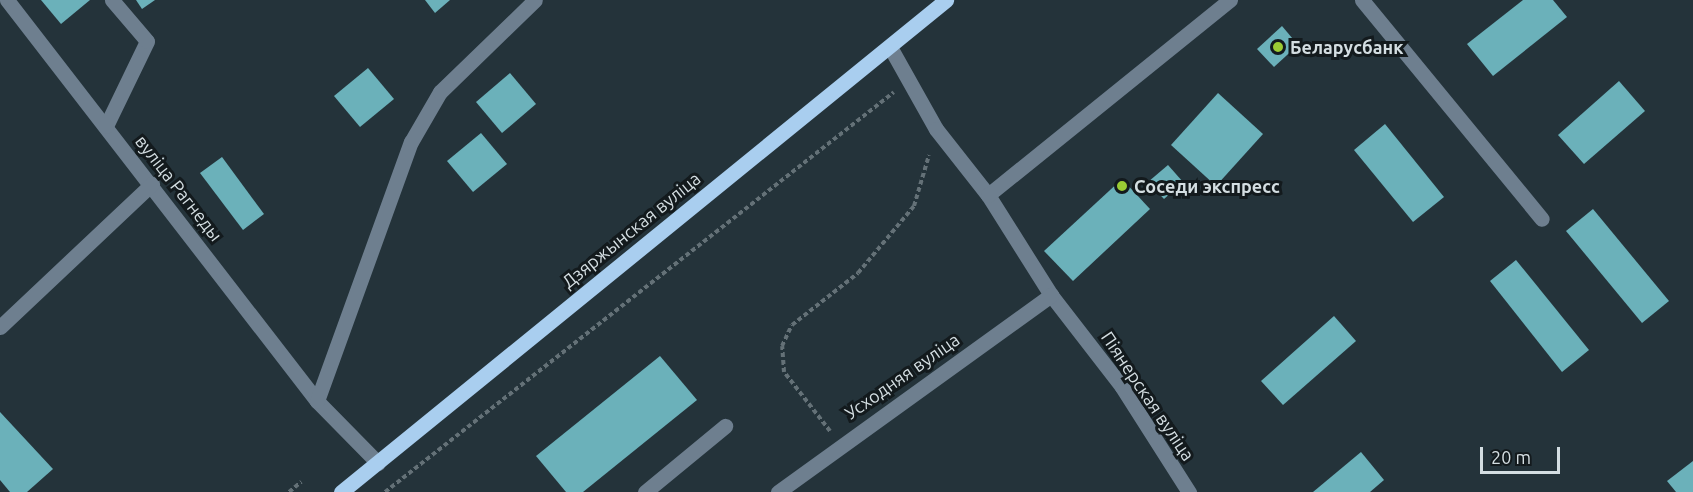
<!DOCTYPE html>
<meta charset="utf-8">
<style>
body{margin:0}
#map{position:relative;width:1693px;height:492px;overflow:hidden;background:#24333a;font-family:Ubuntu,sans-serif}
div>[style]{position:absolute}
.building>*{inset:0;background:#6bb1ba}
.path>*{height:4px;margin-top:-2px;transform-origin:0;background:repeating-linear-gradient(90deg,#647177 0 4.5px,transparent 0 7.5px)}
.minor>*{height:15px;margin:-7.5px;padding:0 7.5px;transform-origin:7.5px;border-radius:7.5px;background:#6e7f8f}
.major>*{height:15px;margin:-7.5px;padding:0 7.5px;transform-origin:7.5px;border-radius:7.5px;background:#a9ceef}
.dots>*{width:16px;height:16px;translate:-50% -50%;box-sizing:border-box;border:3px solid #131a1d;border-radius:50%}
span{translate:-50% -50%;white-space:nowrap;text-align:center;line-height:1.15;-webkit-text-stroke:6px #131a1d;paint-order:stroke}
.poi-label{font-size:18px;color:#d4dee2;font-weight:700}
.left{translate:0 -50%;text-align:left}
.street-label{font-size:18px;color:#d4dee2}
.scale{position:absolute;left:1480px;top:447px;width:80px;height:27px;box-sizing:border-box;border:3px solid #d4dee2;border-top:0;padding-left:8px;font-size:18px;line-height:21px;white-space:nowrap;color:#d4dee2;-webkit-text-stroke:4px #131a1d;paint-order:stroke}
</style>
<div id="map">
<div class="building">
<div style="clip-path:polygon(41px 0,90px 0,61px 24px)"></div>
<div style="clip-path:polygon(136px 0,155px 0,142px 9px)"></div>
<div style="clip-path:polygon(425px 0,450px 0,435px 13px)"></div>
<div style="clip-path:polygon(1523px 0,1553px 0,1567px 17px,1493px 76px,1467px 44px)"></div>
<div style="clip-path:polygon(1282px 26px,1298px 45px,1274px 67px,1257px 49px)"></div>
<div style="clip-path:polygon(368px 68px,394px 99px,360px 127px,334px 96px)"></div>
<div style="clip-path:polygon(510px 73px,536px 104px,502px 133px,476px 102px)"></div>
<div style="clip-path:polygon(1619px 81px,1645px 111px,1584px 164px,1558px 135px)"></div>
<div style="clip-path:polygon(1218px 93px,1263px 134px,1216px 186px,1171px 145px)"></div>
<div style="clip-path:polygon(1385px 124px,1444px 197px,1413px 222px,1354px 150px)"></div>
<div style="clip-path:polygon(481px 133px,507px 164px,473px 192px,447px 161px)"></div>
<div style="clip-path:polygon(222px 157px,264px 214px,243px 230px,200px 173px)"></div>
<div style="clip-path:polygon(1168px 165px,1183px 182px,1164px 199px,1148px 182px)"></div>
<div style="clip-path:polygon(1122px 179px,1150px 209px,1073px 281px,1044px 251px)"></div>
<div style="clip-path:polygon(1593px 209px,1669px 301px,1642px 323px,1566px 231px)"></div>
<div style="clip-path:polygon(1516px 260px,1589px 350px,1562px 372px,1490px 281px)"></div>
<div style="clip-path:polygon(1334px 316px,1356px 341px,1283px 405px,1261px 381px)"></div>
<div style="clip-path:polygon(660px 356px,697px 400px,583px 492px,566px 492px,536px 456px)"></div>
<div style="clip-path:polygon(0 412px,53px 469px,27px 492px,10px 492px,0 480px)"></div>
<div style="clip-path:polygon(1361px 452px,1384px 480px,1370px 492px,1313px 492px)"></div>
<div style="clip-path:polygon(1693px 461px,1693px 492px,1676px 492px,1667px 481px)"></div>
</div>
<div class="path">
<div style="left:830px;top:431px;width:75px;rotate:-127.9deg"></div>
<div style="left:784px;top:372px;width:26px;rotate:-94deg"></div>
<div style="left:782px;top:346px;width:23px;rotate:-65deg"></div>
<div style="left:792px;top:325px;width:84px;rotate:-38.2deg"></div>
<div style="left:858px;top:273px;width:87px;rotate:-50.1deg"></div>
<div style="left:914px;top:206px;width:53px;rotate:-73.6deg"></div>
<div style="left:289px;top:492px;width:16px;rotate:-40deg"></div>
<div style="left:385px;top:492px;width:647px;rotate:-38.16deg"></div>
</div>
<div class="minor">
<div style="left:7px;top:0;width:507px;rotate:52.29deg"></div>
<div style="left:317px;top:401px;width:87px;rotate:45.5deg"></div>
<div style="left:1362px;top:0;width:283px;rotate:50.6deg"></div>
<div style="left:890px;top:47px;width:94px;rotate:60.7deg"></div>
<div style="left:936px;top:129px;width:84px;rotate:51.8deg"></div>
<div style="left:988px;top:195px;width:118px;rotate:57.8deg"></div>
<div style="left:1051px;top:295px;width:116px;rotate:52.3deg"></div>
<div style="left:1122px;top:387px;width:125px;rotate:57.5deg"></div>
<div style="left:106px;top:126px;width:94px;rotate:-64.2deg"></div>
<div style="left:147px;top:41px;width:54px;rotate:-130.5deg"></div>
<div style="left:988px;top:195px;width:311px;rotate:-38.9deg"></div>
<div style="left:0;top:327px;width:209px;rotate:-43.3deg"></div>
<div style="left:317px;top:401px;width:276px;rotate:-70.1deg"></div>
<div style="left:411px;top:142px;width:58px;rotate:-59.9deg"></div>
<div style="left:440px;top:92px;width:132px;rotate:-44.1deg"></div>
<div style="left:645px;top:492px;width:104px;rotate:-39.5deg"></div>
<div style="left:778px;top:492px;width:337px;rotate:-35.8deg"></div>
</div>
<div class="major">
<div style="left:341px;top:492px;width:780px;rotate:-39.12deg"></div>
</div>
<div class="dots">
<div style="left:1278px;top:47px;background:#9acb34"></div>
<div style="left:1122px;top:186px;background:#9acb34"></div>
</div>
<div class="poi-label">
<span class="left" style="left:1290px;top:47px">Беларусбанк</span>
<span class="left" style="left:1134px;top:186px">Соседи экспресс</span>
</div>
<div class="street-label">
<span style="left:179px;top:188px;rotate:52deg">вуліца Рагнеды</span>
<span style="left:631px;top:230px;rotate:-39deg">Дзяржынская вуліца</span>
<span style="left:902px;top:376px;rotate:-35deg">Усходняя вуліца</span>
<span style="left:1148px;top:396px;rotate:56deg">Піянерская вуліца</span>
</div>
<div class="scale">20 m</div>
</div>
